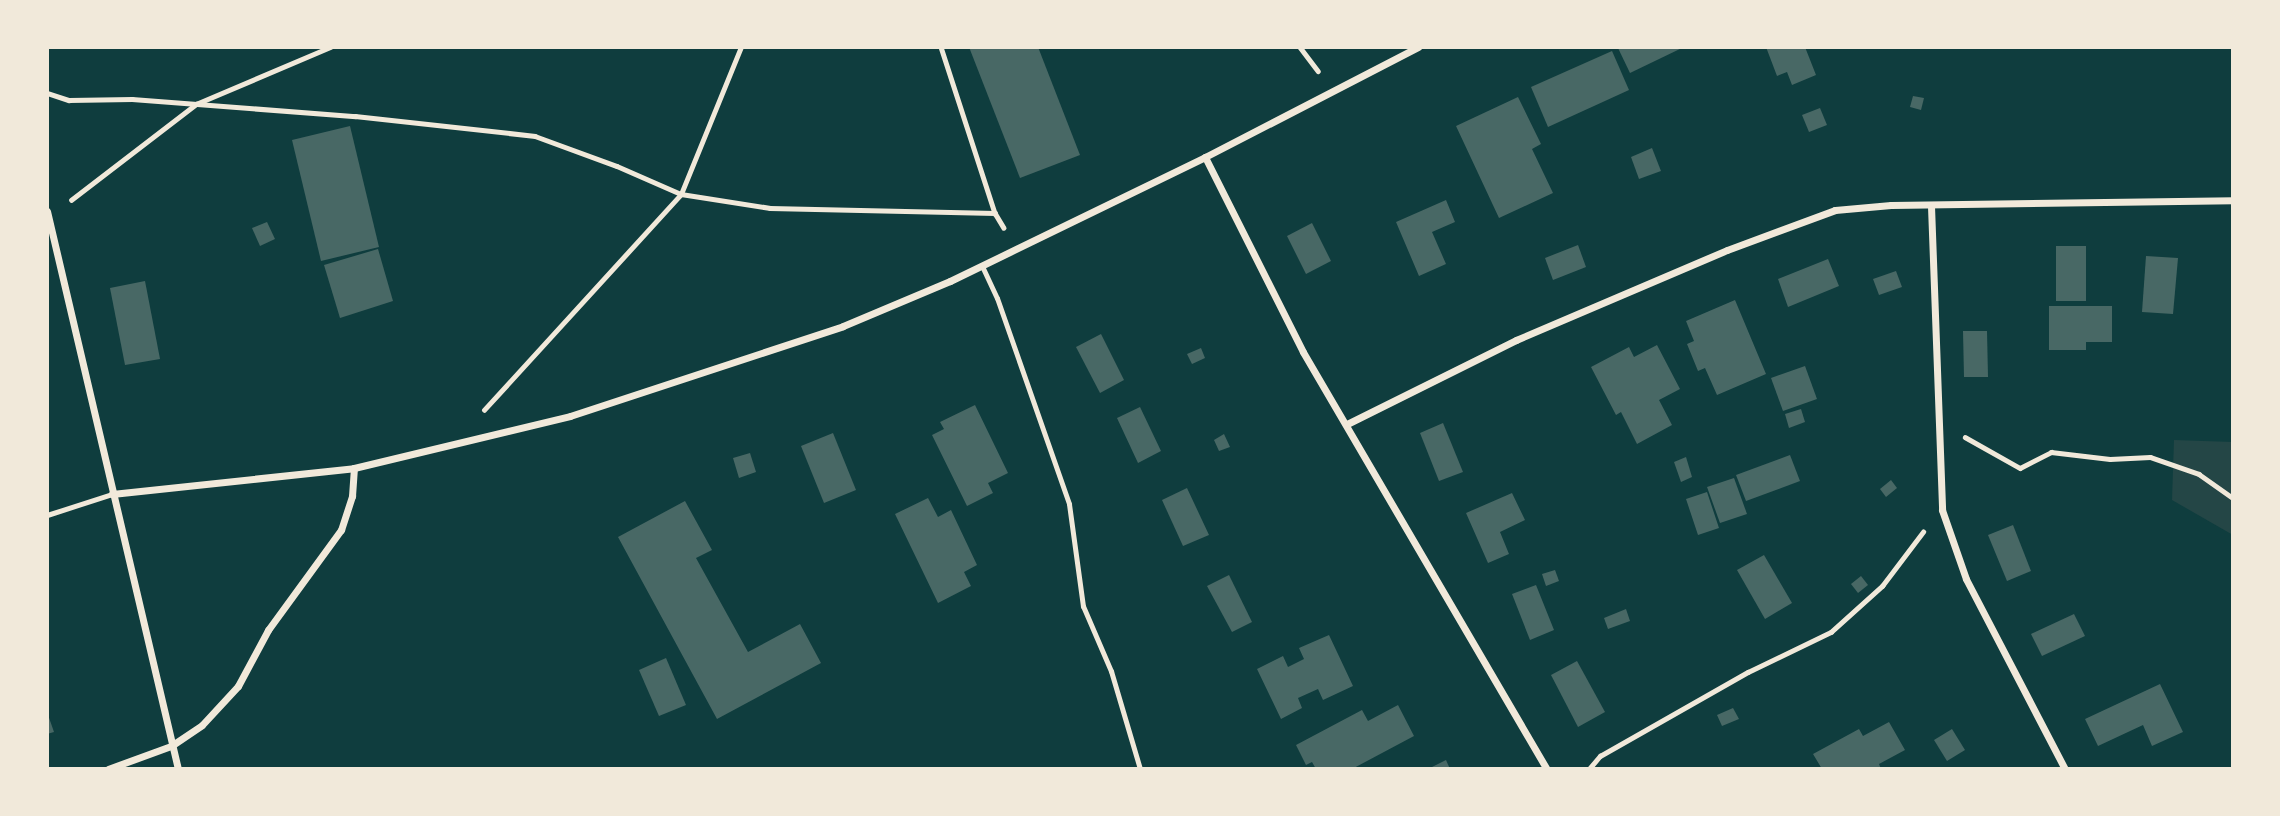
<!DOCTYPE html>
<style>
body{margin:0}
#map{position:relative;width:2280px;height:816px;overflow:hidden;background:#0f3d3e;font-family:Ubuntu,sans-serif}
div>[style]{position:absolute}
.green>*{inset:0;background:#244646}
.building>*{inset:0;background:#486865}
.path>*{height:4.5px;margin:-2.25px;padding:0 2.25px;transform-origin:2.25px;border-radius:2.25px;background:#f1e9da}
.service>*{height:5px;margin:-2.5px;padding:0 2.5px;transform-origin:2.5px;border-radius:2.5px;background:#f1e9da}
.minor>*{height:7px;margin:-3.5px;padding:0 3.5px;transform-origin:3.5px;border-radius:3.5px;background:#f1e9da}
span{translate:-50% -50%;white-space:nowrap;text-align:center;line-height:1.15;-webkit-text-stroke:5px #f1e9da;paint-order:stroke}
.frame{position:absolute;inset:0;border:49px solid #f1e9da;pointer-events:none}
</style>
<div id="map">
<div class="green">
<div style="clip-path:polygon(2174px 440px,2233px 442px,2233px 535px,2172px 500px)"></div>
</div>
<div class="building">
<div style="clip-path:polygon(969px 47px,1038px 47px,1080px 155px,1020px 178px)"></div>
<div style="clip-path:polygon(1621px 47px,1684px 47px,1630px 73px,1618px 48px)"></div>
<div style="clip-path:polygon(1766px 47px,1805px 47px,1816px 75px,1792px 85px,1787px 72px,1777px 76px)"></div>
<div style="clip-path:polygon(1612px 51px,1629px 90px,1548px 127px,1531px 87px)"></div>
<div style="clip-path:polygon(1913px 96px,1924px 98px,1921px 110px,1910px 107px)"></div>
<div style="clip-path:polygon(1518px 97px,1541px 144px,1532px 149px,1553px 193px,1499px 218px,1456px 126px)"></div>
<div style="clip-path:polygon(1820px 108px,1827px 125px,1809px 132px,1802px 115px)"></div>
<div style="clip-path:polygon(350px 126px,379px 247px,321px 261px,292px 140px)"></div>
<div style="clip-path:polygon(1652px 148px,1661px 171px,1639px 179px,1631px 157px)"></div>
<div style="clip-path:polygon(1446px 200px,1455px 222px,1432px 232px,1446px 264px,1419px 276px,1396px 222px)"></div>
<div style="clip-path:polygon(267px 222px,275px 239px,260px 246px,252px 228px)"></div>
<div style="clip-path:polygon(1312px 223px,1331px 261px,1306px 274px,1287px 236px)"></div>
<div style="clip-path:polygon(1578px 245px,1586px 267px,1553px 280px,1545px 258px)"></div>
<div style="clip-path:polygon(2056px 246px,2086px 246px,2086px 301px,2056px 301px)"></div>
<div style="clip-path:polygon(378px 249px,393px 301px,340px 318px,324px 265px)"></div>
<div style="clip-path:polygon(2146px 256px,2178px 258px,2173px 314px,2142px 312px)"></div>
<div style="clip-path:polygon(1828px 259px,1839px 286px,1788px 307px,1778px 279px)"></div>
<div style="clip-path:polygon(1896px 271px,1902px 287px,1879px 295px,1873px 279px)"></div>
<div style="clip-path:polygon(145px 281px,160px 359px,125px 365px,110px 288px)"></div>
<div style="clip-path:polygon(1735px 300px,1766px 374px,1717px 395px,1705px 368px,1698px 371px,1687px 344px,1694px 341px,1686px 321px)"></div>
<div style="clip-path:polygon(2049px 306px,2112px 306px,2112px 342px,2086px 342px,2086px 350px,2049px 350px)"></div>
<div style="clip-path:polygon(1963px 331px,1987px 331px,1988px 377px,1964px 377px)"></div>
<div style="clip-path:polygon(1101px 334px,1124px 380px,1100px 393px,1076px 347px)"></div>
<div style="clip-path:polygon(1657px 345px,1680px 389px,1659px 400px,1672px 425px,1637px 444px,1621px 412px,1616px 415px,1591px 367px,1629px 347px,1634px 357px)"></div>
<div style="clip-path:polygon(1201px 348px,1205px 358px,1192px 364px,1187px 354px)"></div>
<div style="clip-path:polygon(1805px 366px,1817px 399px,1783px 411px,1771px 378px)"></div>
<div style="clip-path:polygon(975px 405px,1008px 473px,988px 483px,993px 493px,967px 506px,932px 435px,944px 429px,940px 422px)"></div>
<div style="clip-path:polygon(1140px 407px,1161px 451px,1138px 463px,1117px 418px)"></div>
<div style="clip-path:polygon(1801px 409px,1805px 422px,1789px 428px,1785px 414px)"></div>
<div style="clip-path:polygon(1443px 423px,1463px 472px,1439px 481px,1420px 433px)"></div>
<div style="clip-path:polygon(833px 433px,856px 490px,824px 503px,801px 446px)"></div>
<div style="clip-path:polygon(1224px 434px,1230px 447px,1219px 451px,1214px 440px)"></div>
<div style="clip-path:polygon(750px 453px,756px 472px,739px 478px,733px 458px)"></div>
<div style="clip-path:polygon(1790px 455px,1800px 481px,1746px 501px,1736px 475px)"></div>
<div style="clip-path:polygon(1686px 457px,1692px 477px,1681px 482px,1674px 462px)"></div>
<div style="clip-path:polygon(1734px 478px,1747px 514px,1720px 523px,1707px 487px)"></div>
<div style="clip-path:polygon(1891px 480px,1897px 488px,1886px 497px,1880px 489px)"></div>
<div style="clip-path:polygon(1187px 488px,1209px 535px,1183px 546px,1162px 500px)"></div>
<div style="clip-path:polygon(1707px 492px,1719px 528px,1698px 535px,1686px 499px)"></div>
<div style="clip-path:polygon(1512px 493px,1525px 520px,1500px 532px,1509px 554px,1488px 563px,1466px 513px)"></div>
<div style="clip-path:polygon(928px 498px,938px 517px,951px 510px,977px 565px,964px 572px,971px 586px,938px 603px,895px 514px)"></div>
<div style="clip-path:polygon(685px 501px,712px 550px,696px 558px,748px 652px,800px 624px,821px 663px,717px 719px,618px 537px)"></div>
<div style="clip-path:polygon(2013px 525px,2031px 571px,2007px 581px,1988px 535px)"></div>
<div style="clip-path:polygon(1764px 555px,1792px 603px,1765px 619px,1737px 570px)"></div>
<div style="clip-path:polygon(1555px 570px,1559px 581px,1546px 586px,1542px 574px)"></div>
<div style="clip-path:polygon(1229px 575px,1252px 622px,1232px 632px,1207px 586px)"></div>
<div style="clip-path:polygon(1861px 576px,1868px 585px,1858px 593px,1851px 584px)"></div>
<div style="clip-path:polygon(1536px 585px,1554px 630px,1530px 640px,1512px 594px)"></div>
<div style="clip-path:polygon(1626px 609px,1630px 621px,1608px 629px,1604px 618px)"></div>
<div style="clip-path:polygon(2074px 614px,2085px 636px,2042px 656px,2031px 634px)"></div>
<div style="clip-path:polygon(1329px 635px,1353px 686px,1323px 700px,1318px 689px,1298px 698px,1302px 708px,1281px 719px,1257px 669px,1283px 656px,1288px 667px,1304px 659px,1299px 648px)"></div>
<div style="clip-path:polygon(666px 658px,686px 705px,659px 716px,639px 670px)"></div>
<div style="clip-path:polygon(1577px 661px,1605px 712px,1578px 727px,1551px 675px)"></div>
<div style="clip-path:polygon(2160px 684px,2183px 732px,2152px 746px,2143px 725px,2098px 746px,2085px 719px)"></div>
<div style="clip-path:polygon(1398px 705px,1414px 736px,1352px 769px,1316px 769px,1312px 762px,1306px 765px,1296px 745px,1362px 710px,1368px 721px)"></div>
<div style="clip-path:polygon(1733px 708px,1739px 719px,1722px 726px,1717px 715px)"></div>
<div style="clip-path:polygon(47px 712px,54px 732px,47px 734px)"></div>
<div style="clip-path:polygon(1889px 722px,1905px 750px,1879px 764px,1881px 769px,1822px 769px,1813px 754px,1859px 729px,1863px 736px)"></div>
<div style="clip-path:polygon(1952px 729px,1965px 750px,1947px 761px,1934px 740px)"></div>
<div style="clip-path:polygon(1446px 760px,1450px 769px,1428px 769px)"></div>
</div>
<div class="path">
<div style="left:941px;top:47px;width:175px;rotate:72deg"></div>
<div style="left:995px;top:213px;width:17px;rotate:59deg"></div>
<div style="left:1300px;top:47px;width:30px;rotate:53deg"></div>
<div style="left:47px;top:93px;width:23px;rotate:18deg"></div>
<div style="left:69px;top:100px;width:63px;rotate:-0.9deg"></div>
<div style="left:132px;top:99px;width:224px;rotate:4.4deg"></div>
<div style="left:355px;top:116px;width:181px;rotate:6.3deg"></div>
<div style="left:535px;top:136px;width:87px;rotate:20.1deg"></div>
<div style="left:617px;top:166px;width:70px;rotate:23.6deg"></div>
<div style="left:681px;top:194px;width:90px;rotate:8.9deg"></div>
<div style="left:770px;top:208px;width:225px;rotate:1.3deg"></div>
<div style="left:71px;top:200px;width:158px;rotate:-37.5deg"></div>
<div style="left:196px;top:104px;width:146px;rotate:-23deg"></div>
<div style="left:484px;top:410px;width:292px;rotate:-47.6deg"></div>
<div style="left:681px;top:194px;width:159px;rotate:-67.8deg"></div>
<div style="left:1965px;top:437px;width:63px;rotate:29.4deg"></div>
<div style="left:2020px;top:468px;width:35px;rotate:-27deg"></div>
<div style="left:2051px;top:452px;width:59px;rotate:6.8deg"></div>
<div style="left:2110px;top:459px;width:40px;rotate:-2.9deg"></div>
<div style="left:2150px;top:457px;width:52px;rotate:19.1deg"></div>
<div style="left:2199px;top:474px;width:42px;rotate:35.2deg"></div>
<div style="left:1589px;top:769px;width:17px;rotate:-50deg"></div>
<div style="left:1600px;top:756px;width:170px;rotate:-29.6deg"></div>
<div style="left:1748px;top:672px;width:92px;rotate:-25.7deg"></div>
<div style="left:1831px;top:632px;width:69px;rotate:-42deg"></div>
<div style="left:1882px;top:586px;width:68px;rotate:-52.8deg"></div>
</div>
<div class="service">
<div style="left:982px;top:266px;width:35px;rotate:65deg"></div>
<div style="left:997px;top:298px;width:218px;rotate:70.7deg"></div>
<div style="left:1069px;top:504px;width:103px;rotate:82.2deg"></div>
<div style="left:1083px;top:606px;width:71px;rotate:66.7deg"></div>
<div style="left:1111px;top:671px;width:102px;rotate:73.5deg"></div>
<div style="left:47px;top:515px;width:68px;rotate:-17.9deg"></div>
</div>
<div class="minor">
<div style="left:1205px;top:157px;width:218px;rotate:63.3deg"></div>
<div style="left:1303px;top:352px;width:483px;rotate:59.7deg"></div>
<div style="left:1931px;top:206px;width:304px;rotate:87.9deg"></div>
<div style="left:1942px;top:510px;width:73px;rotate:70.8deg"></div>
<div style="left:1966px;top:579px;width:214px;rotate:62.5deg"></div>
<div style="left:47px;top:211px;width:573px;rotate:76.79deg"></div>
<div style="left:1347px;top:424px;width:189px;rotate:-26.4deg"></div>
<div style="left:1516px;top:340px;width:229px;rotate:-23.1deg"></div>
<div style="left:1727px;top:250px;width:115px;rotate:-20.3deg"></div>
<div style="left:1835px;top:210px;width:56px;rotate:-5.1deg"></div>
<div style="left:1891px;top:205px;width:342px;rotate:-0.8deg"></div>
<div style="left:112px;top:494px;width:243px;rotate:-6.1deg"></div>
<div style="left:354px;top:468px;width:222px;rotate:-13.5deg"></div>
<div style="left:570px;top:416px;width:287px;rotate:-18.2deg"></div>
<div style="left:843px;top:326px;width:116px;rotate:-22.8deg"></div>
<div style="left:950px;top:281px;width:284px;rotate:-25.9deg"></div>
<div style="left:1205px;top:157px;width:240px;rotate:-27.3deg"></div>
<div style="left:108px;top:769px;width:67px;rotate:-20.1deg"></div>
<div style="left:171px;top:746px;width:37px;rotate:-34deg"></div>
<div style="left:202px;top:725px;width:53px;rotate:-47.3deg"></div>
<div style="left:238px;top:686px;width:64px;rotate:-61.8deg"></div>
<div style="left:268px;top:630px;width:124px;rotate:-53.9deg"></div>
<div style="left:341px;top:530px;width:36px;rotate:-72deg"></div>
<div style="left:352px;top:496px;width:28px;rotate:-86deg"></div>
</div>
<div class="frame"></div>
</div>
